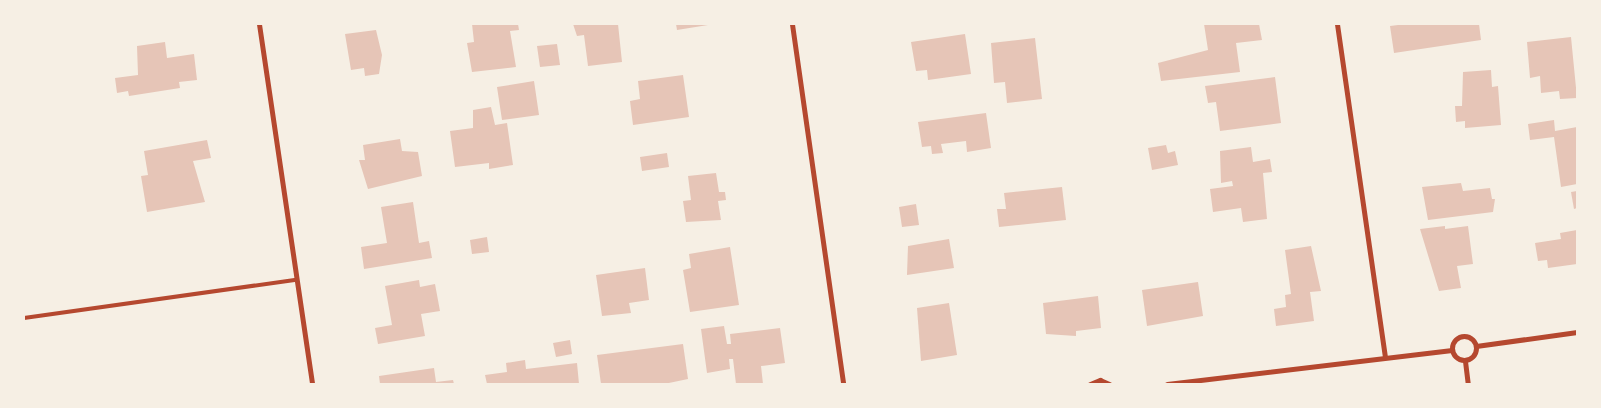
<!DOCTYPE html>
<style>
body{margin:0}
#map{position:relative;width:1601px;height:408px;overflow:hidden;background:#f6efe4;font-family:Inter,sans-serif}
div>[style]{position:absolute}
.building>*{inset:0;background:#e6c5b7}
.service>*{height:4px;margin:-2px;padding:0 2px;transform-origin:2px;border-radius:2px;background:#b5482f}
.minor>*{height:5px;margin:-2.5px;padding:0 2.5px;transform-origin:2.5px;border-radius:2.5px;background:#b5482f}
.minor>.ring{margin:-2.5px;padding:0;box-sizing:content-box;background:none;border:5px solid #b5482f;border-radius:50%}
span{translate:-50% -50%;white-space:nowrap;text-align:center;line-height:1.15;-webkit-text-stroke:4.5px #f6efe4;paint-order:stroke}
.frame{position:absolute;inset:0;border:25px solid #f6efe4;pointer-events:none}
</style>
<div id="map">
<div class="building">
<div style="clip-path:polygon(472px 24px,518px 24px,519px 30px,510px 31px,516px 67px,472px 72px,467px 43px,474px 42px)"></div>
<div style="clip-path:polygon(573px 24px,618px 24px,622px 62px,588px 66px,584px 35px,577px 36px)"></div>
<div style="clip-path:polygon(676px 24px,708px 24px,708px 25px,677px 30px)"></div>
<div style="clip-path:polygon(1204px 24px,1259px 24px,1262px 40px,1236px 43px,1240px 72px,1161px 81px,1158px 63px,1208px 50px)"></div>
<div style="clip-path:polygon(1406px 24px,1479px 24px,1481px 40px,1394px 53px,1390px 26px)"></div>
<div style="clip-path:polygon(376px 30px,382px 55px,379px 74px,365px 76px,364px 68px,351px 70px,345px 34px)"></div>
<div style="clip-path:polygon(965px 34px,971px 74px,928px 80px,927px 70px,916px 71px,911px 42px)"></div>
<div style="clip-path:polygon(1571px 37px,1577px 98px,1560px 99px,1559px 91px,1541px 93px,1540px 76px,1530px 78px,1527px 42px)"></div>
<div style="clip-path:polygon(1035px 38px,1042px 99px,1007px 103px,1005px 82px,994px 83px,991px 43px)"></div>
<div style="clip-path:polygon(165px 42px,167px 58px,194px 54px,197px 80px,179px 82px,180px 88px,129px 96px,128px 91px,117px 93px,115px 78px,138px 75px,137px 46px)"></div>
<div style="clip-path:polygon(557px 44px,560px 65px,540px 67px,537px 46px)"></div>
<div style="clip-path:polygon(1491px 70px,1492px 87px,1498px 86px,1501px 125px,1465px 128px,1465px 121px,1456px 122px,1455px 106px,1462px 106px,1463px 72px)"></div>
<div style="clip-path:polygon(683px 75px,689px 117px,633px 125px,630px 101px,640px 99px,638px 81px)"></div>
<div style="clip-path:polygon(1275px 77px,1281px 123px,1220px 131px,1216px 102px,1208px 103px,1205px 86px)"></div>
<div style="clip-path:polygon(534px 81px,539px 115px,502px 120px,497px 87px)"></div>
<div style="clip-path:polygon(491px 107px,495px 125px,507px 123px,513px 165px,489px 169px,489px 163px,455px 167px,450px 131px,473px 128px,473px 110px)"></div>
<div style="clip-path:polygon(986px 113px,991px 148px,967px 152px,966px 141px,941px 144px,943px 153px,932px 154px,931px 146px,922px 147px,918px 122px)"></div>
<div style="clip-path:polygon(1554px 120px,1555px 131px,1577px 127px,1577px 184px,1561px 187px,1554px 137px,1530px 140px,1528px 124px)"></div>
<div style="clip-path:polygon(400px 139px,402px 151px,418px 152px,422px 176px,368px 189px,359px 160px,365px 160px,363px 145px)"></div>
<div style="clip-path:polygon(207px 140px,211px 158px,193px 161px,205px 202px,147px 212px,141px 176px,148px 175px,144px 151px)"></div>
<div style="clip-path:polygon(1166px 145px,1168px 153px,1175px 151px,1178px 165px,1152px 170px,1148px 148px)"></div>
<div style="clip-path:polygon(1251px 147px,1253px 162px,1270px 159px,1272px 172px,1263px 173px,1267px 219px,1243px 222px,1241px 208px,1213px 212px,1210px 189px,1233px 186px,1232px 181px,1221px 183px,1220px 151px)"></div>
<div style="clip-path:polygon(667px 153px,669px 167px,642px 171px,640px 157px)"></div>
<div style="clip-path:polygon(716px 173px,719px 192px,725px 192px,726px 200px,718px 201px,721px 220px,686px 222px,683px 201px,691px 200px,688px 176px)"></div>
<div style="clip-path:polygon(1461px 183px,1463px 191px,1490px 188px,1492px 199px,1495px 199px,1493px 212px,1428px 220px,1422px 187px)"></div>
<div style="clip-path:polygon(1062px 187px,1066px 220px,999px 227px,997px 209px,1006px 209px,1004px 193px)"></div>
<div style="clip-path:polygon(1577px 191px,1577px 208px,1574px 209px,1571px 192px)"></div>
<div style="clip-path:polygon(413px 202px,419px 243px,429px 241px,432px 258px,364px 269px,361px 247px,387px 243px,381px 207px)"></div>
<div style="clip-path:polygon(916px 204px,919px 225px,902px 227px,899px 207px)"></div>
<div style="clip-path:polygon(1445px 226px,1445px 229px,1468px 226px,1473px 264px,1457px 266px,1461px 288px,1439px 291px,1420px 229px)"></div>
<div style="clip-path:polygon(1577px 230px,1577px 264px,1548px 268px,1547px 260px,1538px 261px,1535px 243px,1561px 239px,1560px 233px)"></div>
<div style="clip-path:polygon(487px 237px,489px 252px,472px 254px,470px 240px)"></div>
<div style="clip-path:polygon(949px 239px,954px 268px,907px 275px,908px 246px)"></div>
<div style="clip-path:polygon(1311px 246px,1321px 291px,1310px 292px,1314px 321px,1276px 326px,1274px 309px,1286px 307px,1285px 295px,1291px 294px,1285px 250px)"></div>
<div style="clip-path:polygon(730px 247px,739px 305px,690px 312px,683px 270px,691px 268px,689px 254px)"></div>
<div style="clip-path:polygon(645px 268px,649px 300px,629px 303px,631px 313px,602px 316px,596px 275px)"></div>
<div style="clip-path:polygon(419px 280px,420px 287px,435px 284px,440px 311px,421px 314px,425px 336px,378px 344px,375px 328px,392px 325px,385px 286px)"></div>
<div style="clip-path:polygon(1198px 282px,1203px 316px,1147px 326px,1142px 290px)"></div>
<div style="clip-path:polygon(1098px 296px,1101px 328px,1076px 331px,1076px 336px,1046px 334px,1043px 303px)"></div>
<div style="clip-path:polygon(949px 303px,957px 355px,921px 361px,917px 308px)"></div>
<div style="clip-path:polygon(724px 326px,727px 344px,731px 344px,730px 334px,780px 328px,785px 363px,761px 366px,763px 384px,736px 384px,733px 359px,729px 359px,730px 369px,707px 373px,701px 329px)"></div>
<div style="clip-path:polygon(570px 340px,572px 354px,556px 357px,553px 343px)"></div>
<div style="clip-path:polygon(683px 344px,688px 379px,664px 384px,601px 384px,597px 355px)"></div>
<div style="clip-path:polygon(525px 360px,526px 369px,577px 363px,579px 384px,487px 384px,485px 375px,507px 372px,506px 363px)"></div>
<div style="clip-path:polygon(434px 368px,436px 382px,453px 380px,454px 384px,380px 384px,379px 376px)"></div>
</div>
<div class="service">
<div style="left:24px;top:318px;width:275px;rotate:-8deg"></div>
</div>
<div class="minor">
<div style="left:259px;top:24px;width:364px;rotate:81.6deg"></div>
<div style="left:792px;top:24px;width:364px;rotate:81.9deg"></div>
<div style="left:1337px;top:24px;width:336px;rotate:81.8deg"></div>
<div class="ring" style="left:1452px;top:336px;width:19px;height:19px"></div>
<div style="left:1476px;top:346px;width:102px;rotate:-7.9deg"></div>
<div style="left:1465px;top:361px;width:23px;rotate:83deg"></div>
<div style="left:1090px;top:384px;width:11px;rotate:-22deg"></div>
<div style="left:1100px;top:380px;width:10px;rotate:24deg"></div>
<div style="left:1167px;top:384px;width:287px;rotate:-6.8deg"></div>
</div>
<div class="frame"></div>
</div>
